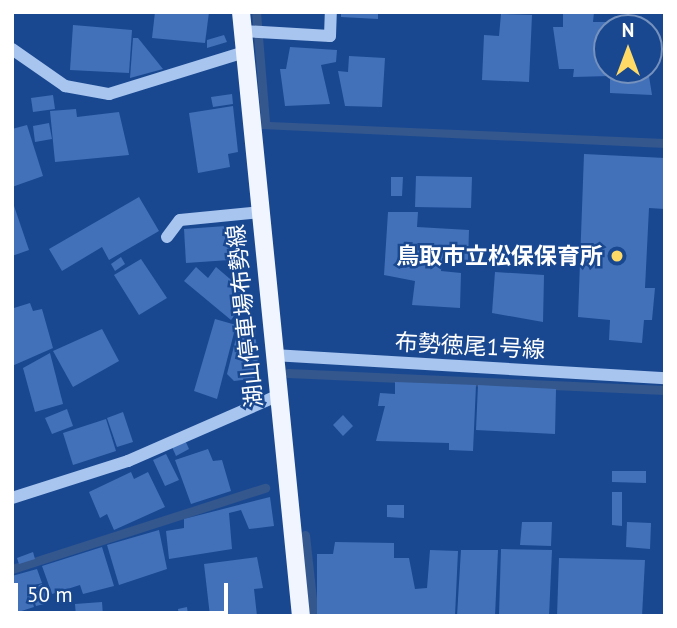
<!DOCTYPE html>
<meta charset="utf-8">
<style>
body{margin:0}
#map{position:relative;width:677px;height:628px;overflow:hidden;background:#194891;font-family:"PT Sans","Noto Sans JP",sans-serif}
div>[style]{position:absolute}
.water>*{inset:0;background:#34578d}
.stream>*{height:9px;margin:-4.5px;padding:0 4.5px;transform-origin:4.5px;border-radius:4.5px;background:#34578d}
.building>*{inset:0;background:#4271b9}
.minor>*{height:12px;margin:-6px;padding:0 6px;transform-origin:6px;border-radius:6px;background:#a8c5ef}
.major>*{height:18px;margin:-9px;padding:0 9px;transform-origin:9px;border-radius:9px;background:#f0f5ff}
.dots>*{width:19px;height:19px;translate:-50% -50%;box-sizing:border-box;border:4px solid #194891;border-radius:50%}
span{translate:-50% -50%;white-space:nowrap;text-align:center;line-height:1.15;-webkit-text-stroke:5px #194891;paint-order:stroke}
.poi-label{font-size:23px;color:#fff;font-weight:700}
.right{translate:-100% -50%;text-align:right}
.street-label{font-size:23px;color:#fff}
.frame{position:absolute;inset:0;border:14px solid #fff;pointer-events:none}
.north{position:absolute;left:593px;top:14px;width:70px;height:70px;box-sizing:border-box;background:#194891;border:2px solid #7591bd;border-radius:50%;rotate:0deg;font-size:19px;font-weight:700;line-height:28px;text-align:center;color:#fff}
.north::after{content:'';display:block;margin:auto;width:24px;height:32px;background:#ffda66;clip-path:polygon(50% 0,100% 100%,50% 72%,0 100%)}
.scale{position:absolute;left:14px;top:583px;width:214px;height:32px;box-sizing:border-box;border:4px solid #fff;border-top:0;padding-left:9px;font-size:21px;line-height:24px;white-space:nowrap;color:#fff;-webkit-text-stroke:5px #194891;paint-order:stroke}
</style>
<div id="map">
<div class="water">
<div style="clip-path:polygon(252px 12px,261px 12px,270px 122px,665px 139px,665px 148px,262px 129px)"></div>
</div>
<div class="stream">
<div style="left:288px;top:373px;width:377px;rotate:2.6deg"></div>
<div style="left:305px;top:535px;width:81px;rotate:83.7deg"></div>
<div style="left:12px;top:569px;width:266px;rotate:-17.8deg"></div>
</div>
<div class="building">
<div style="clip-path:polygon(155px 12px,209px 12px,205px 43px,152px 38px)"></div>
<div style="clip-path:polygon(341px 12px,378px 12px,378px 19px,341px 17px)"></div>
<div style="clip-path:polygon(563px 12px,594px 12px,593px 22px,647px 22px,647px 28px,607px 28px,607px 70px,648px 70px,652px 95px,610px 93px,610px 76px,573px 77px,574px 69px,559px 69px,553px 27px,563px 27px)"></div>
<div style="clip-path:polygon(501px 14px,532px 15px,529px 82px,482px 80px,484px 35px,499px 36px)"></div>
<div style="clip-path:polygon(73px 25px,132px 30px,129px 73px,70px 70px)"></div>
<div style="clip-path:polygon(224px 35px,227px 42px,207px 48px,207px 40px)"></div>
<div style="clip-path:polygon(133px 38px,138px 38px,163px 69px,130px 78px)"></div>
<div style="clip-path:polygon(290px 47px,337px 50px,336px 62px,321px 65px,330px 104px,285px 106px,280px 69px,286px 69px)"></div>
<div style="clip-path:polygon(349px 56px,385px 58px,382px 107px,345px 106px,338px 71px,348px 72px)"></div>
<div style="clip-path:polygon(232px 94px,233px 104px,213px 107px,211px 97px)"></div>
<div style="clip-path:polygon(53px 95px,55px 109px,33px 112px,31px 98px)"></div>
<div style="clip-path:polygon(233px 106px,238px 152px,228px 154px,230px 167px,198px 173px,189px 113px)"></div>
<div style="clip-path:polygon(76px 109px,77px 117px,119px 112px,129px 155px,55px 162px,50px 111px)"></div>
<div style="clip-path:polygon(49px 123px,52px 139px,35px 142px,33px 126px)"></div>
<div style="clip-path:polygon(27px 125px,43px 176px,12px 187px,12px 129px)"></div>
<div style="clip-path:polygon(584px 154px,665px 158px,665px 209px,649px 208px,645px 288px,655px 288px,652px 320px,644px 320px,642px 343px,609px 340px,610px 320px,578px 317px)"></div>
<div style="clip-path:polygon(416px 176px,472px 177px,471px 208px,415px 207px)"></div>
<div style="clip-path:polygon(391px 177px,403px 177px,402px 196px,391px 196px)"></div>
<div style="clip-path:polygon(139px 197px,159px 231px,109px 260px,102px 247px,62px 271px,49px 249px)"></div>
<div style="clip-path:polygon(12px 200px,29px 250px,12px 256px)"></div>
<div style="clip-path:polygon(388px 212px,418px 212px,417px 227px,469px 230px,468px 261px,442px 258px,441px 271px,461px 273px,460px 308px,412px 305px,415px 281px,384px 275px)"></div>
<div style="clip-path:polygon(240px 225px,244px 259px,186px 263px,184px 229px)"></div>
<div style="clip-path:polygon(121px 257px,125px 264px,115px 271px,111px 264px)"></div>
<div style="clip-path:polygon(141px 259px,167px 298px,139px 315px,114px 275px)"></div>
<div style="clip-path:polygon(196px 267px,208px 278px,216px 267px,250px 296px,231px 320px,184px 281px)"></div>
<div style="clip-path:polygon(495px 272px,544px 275px,543px 322px,492px 313px)"></div>
<div style="clip-path:polygon(30px 303px,33px 311px,42px 309px,53px 348px,12px 366px,14px 308px)"></div>
<div style="clip-path:polygon(215px 319px,236px 325px,217px 399px,194px 391px)"></div>
<div style="clip-path:polygon(239px 326px,255px 328px,259px 378px,234px 381px,227px 374px)"></div>
<div style="clip-path:polygon(102px 329px,119px 361px,73px 387px,53px 351px)"></div>
<div style="clip-path:polygon(50px 353px,63px 404px,35px 412px,23px 368px)"></div>
<div style="clip-path:polygon(395px 382px,476px 385px,473px 451px,449px 450px,449px 443px,376px 441px,385px 406px,378px 406px,380px 393px,395px 394px)"></div>
<div style="clip-path:polygon(478px 385px,556px 389px,555px 434px,476px 430px)"></div>
<div style="clip-path:polygon(67px 409px,73px 426px,52px 434px,45px 418px)"></div>
<div style="clip-path:polygon(123px 412px,133px 442px,117px 447px,107px 418px)"></div>
<div style="clip-path:polygon(343px 415px,353px 426px,343px 436px,333px 425px)"></div>
<div style="clip-path:polygon(106px 419px,116px 451px,73px 465px,63px 433px)"></div>
<div style="clip-path:polygon(185px 440px,189px 449px,176px 456px,172px 447px)"></div>
<div style="clip-path:polygon(208px 449px,213px 461px,222px 460px,231px 491px,191px 504px,175px 460px)"></div>
<div style="clip-path:polygon(166px 454px,179px 480px,165px 486px,153px 460px)"></div>
<div style="clip-path:polygon(612px 471px,646px 471px,646px 483px,612px 482px)"></div>
<div style="clip-path:polygon(131px 472px,134px 479px,148px 472px,165px 507px,114px 530px,107px 514px,100px 518px,89px 492px)"></div>
<div style="clip-path:polygon(612px 492px,622px 492px,622px 526px,612px 525px)"></div>
<div style="clip-path:polygon(270px 497px,274px 526px,249px 529px,241px 510px,229px 513px,232px 549px,169px 559px,166px 531px,184px 528px,184px 519px)"></div>
<div style="clip-path:polygon(387px 505px,404px 505px,404px 518px,387px 517px)"></div>
<div style="clip-path:polygon(522px 522px,552px 522px,551px 546px,520px 545px)"></div>
<div style="clip-path:polygon(627px 522px,651px 523px,650px 549px,626px 547px)"></div>
<div style="clip-path:polygon(159px 530px,167px 569px,119px 585px,107px 545px)"></div>
<div style="clip-path:polygon(335px 542px,394px 543px,394px 558px,409px 558px,415px 589px,427px 588px,430px 550px,458px 551px,455px 616px,317px 616px,317px 554px,333px 554px)"></div>
<div style="clip-path:polygon(102px 547px,114px 586px,83px 594px,80px 585px,52px 594px,42px 566px)"></div>
<div style="clip-path:polygon(501px 549px,552px 550px,549px 616px,499px 616px)"></div>
<div style="clip-path:polygon(461px 550px,498px 550px,495px 616px,457px 616px)"></div>
<div style="clip-path:polygon(33px 552px,35px 559px,19px 564px,17px 558px)"></div>
<div style="clip-path:polygon(257px 557px,263px 588px,254px 589px,257px 616px,210px 616px,204px 564px)"></div>
<div style="clip-path:polygon(559px 558px,645px 560px,642px 616px,557px 616px)"></div>
<div style="clip-path:polygon(37px 569px,42px 583px,28px 587px,34px 607px,12px 614px,12px 576px)"></div>
<div style="clip-path:polygon(42px 584px,48px 603px,36px 606px,30px 588px)"></div>
<div style="clip-path:polygon(102px 602px,103px 616px,76px 616px,75px 604px)"></div>
<div style="clip-path:polygon(187px 607px,188px 615px,179px 616px,178px 609px)"></div>
</div>
<div class="minor">
<div style="left:243px;top:31px;width:87px;rotate:3.3deg"></div>
<div style="left:330px;top:36px;width:24px;rotate:-88deg"></div>
<div style="left:12px;top:49px;width:65px;rotate:34.9deg"></div>
<div style="left:65px;top:86px;width:45px;rotate:10.3deg"></div>
<div style="left:109px;top:94px;width:142px;rotate:-17.2deg"></div>
<div style="left:167px;top:237px;width:21px;rotate:-53deg"></div>
<div style="left:180px;top:220px;width:80px;rotate:-5.7deg"></div>
<div style="left:273px;top:355px;width:393px;rotate:3.4deg"></div>
<div style="left:12px;top:498px;width:122px;rotate:-17.7deg"></div>
<div style="left:128px;top:461px;width:163px;rotate:-23.6deg"></div>
</div>
<div class="major">
<div style="left:241px;top:12px;width:607px;rotate:84.33deg"></div>
</div>
<div class="dots">
<div style="left:617px;top:256px;background:#ffda66"></div>
</div>
<div class="poi-label">
<span class="right" style="left:603px;top:256px">鳥取市立松保保育所</span>
</div>
<div class="street-label">
<span style="left:245px;top:316px;rotate:-96deg">湖山停車場布勢線</span>
<span style="left:470px;top:346px;rotate:3deg">布勢徳尾1号線</span>
</div>
<div class="frame"></div>
<div class="north">N</div>
<div class="scale">50 m</div>
</div>
